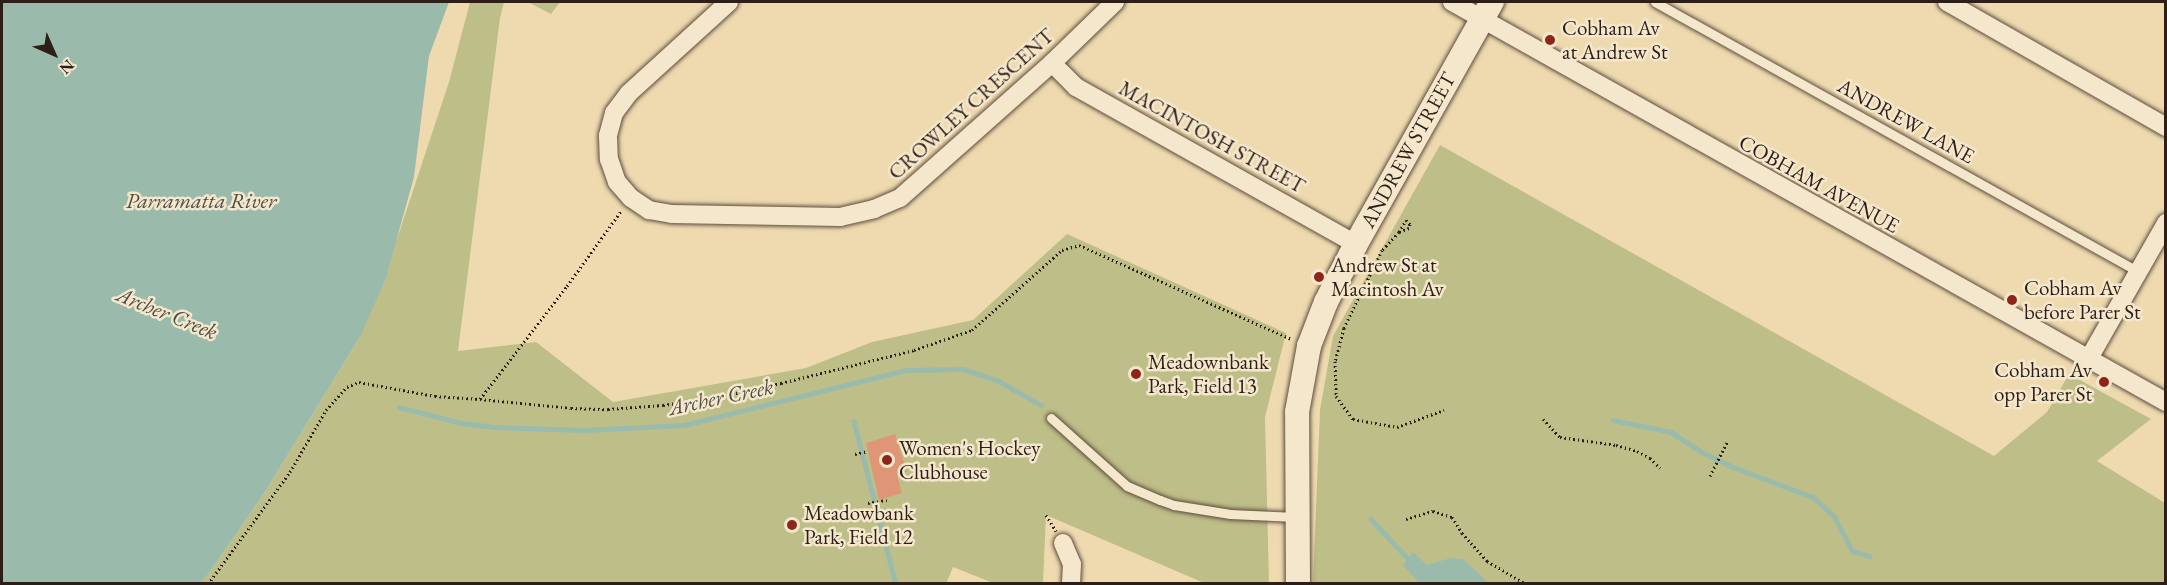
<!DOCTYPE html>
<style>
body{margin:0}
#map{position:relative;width:2167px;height:585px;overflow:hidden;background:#efdab0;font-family:"EB Garamond",serif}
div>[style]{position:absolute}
.green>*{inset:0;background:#bebe88}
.water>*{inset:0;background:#9abbac}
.stream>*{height:4.5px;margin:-2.25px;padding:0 2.25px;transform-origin:2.25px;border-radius:2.25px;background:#9abbac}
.building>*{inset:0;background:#df9677}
.path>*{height:3px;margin-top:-1.5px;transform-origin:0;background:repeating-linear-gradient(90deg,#2e1e18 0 1.5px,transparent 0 4.5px)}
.roads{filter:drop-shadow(0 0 2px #5e4d3e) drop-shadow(0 0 2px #5e4d3e)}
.service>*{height:9px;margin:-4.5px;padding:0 4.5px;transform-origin:4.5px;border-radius:4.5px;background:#f5e7cc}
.minor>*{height:18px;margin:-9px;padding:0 9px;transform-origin:9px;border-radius:9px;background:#f5e7cc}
.secondary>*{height:24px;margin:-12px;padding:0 12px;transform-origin:12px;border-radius:12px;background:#f5e7cc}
.dots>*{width:16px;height:16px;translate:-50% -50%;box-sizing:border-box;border:3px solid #f5e7cc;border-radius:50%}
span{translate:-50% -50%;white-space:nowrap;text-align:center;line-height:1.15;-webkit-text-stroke:5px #f5e7cc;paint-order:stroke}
.poi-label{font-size:21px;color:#2e1e18}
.left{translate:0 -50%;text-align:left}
.right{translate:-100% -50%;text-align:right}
.street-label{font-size:21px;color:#2e1e18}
.water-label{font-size:22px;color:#4e4d44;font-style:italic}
.frame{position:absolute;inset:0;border:3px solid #2e1e18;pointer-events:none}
.north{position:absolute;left:24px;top:24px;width:60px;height:60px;-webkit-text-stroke:4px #f5e7cc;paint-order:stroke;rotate:135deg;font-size:16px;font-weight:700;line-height:24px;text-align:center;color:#2e1e18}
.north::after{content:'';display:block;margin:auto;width:21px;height:27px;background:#2e1e18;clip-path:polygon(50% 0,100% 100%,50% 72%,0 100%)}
</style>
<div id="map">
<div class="green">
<div style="clip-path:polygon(470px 2px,504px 2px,500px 18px,458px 351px,536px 342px,613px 402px,806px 368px,872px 342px,973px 320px,1067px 234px,1286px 333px,1265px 417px,1269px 583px,1204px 583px,1046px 515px,1043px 583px,993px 583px,953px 567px,946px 584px,199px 583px,207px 576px,265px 492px,361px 335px,156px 584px,397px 239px,449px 82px)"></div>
<div style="clip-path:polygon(528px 2px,560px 2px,551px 14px)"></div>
<div style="clip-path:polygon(1440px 145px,1994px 456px,2047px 412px,2069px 374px,2151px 419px,2097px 461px,2165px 503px,2165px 583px,1313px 584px,1320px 410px,1333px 336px)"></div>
</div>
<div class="water">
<div style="clip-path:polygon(2px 2px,449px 2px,429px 56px,414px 177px,386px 278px,361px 335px,265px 492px,207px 576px,199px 583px,2px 583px)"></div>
<div style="clip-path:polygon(1413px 552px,1427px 565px,1451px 558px,1463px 559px,1489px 583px,1419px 583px,1403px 565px)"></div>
</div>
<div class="stream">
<div style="left:399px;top:407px;width:65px;rotate:14.3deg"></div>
<div style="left:462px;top:423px;width:34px;rotate:7deg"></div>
<div style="left:496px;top:427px;width:88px;rotate:2deg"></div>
<div style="left:584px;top:430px;width:100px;rotate:-2.9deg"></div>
<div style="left:684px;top:425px;width:230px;rotate:-13.9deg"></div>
<div style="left:907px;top:370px;width:56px;rotate:-1deg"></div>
<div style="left:963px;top:369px;width:36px;rotate:18deg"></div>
<div style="left:997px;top:380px;width:51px;rotate:29.6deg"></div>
<div style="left:1613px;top:420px;width:59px;rotate:11.7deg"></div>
<div style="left:1671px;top:432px;width:37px;rotate:33deg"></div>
<div style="left:1702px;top:452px;width:34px;rotate:26deg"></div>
<div style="left:1733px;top:467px;width:85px;rotate:20.6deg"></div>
<div style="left:1813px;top:497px;width:28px;rotate:42deg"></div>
<div style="left:1834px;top:516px;width:40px;rotate:62deg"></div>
<div style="left:1853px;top:551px;width:17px;rotate:17deg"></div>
<div style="left:854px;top:421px;width:168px;rotate:75.6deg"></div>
<div style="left:1371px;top:519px;width:60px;rotate:47deg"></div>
</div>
<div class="building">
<div style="clip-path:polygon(895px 434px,907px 472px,897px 475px,902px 493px,879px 500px,866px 443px)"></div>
</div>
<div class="path">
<div style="left:1399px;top:232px;width:14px;rotate:-60deg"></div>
<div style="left:1406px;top:220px;width:6px;rotate:45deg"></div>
<div style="left:1410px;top:224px;width:4px;rotate:104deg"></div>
<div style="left:1409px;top:228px;width:11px;rotate:158deg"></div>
<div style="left:1399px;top:232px;width:25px;rotate:133deg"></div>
<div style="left:1382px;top:250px;width:87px;rotate:116deg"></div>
<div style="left:1344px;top:328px;width:34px;rotate:105deg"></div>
<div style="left:1335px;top:361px;width:35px;rotate:88deg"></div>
<div style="left:1336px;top:396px;width:29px;rotate:54deg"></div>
<div style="left:1353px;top:419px;width:45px;rotate:10.3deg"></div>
<div style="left:1397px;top:427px;width:50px;rotate:-19.9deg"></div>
<div style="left:480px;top:399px;width:91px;rotate:5.6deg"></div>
<div style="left:571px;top:408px;width:37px;rotate:2deg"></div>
<div style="left:608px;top:409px;width:55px;rotate:-4.2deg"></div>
<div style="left:663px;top:405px;width:51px;rotate:-7.8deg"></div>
<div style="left:714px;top:398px;width:69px;rotate:-12.6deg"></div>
<div style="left:781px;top:383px;width:137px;rotate:-13.9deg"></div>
<div style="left:914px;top:350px;width:61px;rotate:-19deg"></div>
<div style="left:972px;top:330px;width:120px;rotate:-41.6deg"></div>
<div style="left:1062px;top:250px;width:18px;rotate:-16deg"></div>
<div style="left:1079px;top:245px;width:232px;rotate:23.9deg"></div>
<div style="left:1543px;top:419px;width:25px;rotate:47deg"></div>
<div style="left:1560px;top:437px;width:57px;rotate:8.1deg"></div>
<div style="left:1616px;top:445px;width:22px;rotate:16deg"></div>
<div style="left:1637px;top:451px;width:15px;rotate:28deg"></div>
<div style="left:1650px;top:458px;width:14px;rotate:45deg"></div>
<div style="left:855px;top:454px;width:13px;rotate:-13deg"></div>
<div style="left:1710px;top:476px;width:38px;rotate:-63deg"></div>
<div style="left:868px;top:503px;width:19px;rotate:-9deg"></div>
<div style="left:1046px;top:515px;width:19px;rotate:58deg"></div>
<div style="left:1406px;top:519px;width:28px;rotate:-17deg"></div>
<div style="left:1433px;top:511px;width:20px;rotate:18deg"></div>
<div style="left:1452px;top:517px;width:19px;rotate:58deg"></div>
<div style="left:1462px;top:533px;width:38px;rotate:48deg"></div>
<div style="left:1487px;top:561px;width:45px;rotate:30.5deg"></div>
<div style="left:208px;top:584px;width:139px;rotate:-53.8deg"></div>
<div style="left:290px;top:472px;width:72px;rotate:-59.9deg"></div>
<div style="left:326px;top:410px;width:31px;rotate:-48deg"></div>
<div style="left:347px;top:387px;width:13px;rotate:-23deg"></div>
<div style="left:359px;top:382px;width:77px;rotate:10.4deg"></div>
<div style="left:435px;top:396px;width:45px;rotate:3.8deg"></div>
<div style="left:480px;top:399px;width:143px;rotate:-52.4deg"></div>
<div style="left:567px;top:286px;width:92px;rotate:-54.2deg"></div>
</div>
<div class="roads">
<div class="service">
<div style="left:1655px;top:2px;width:554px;rotate:29.16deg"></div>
<div style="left:1051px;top:418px;width:102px;rotate:41.8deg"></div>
<div style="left:1127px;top:486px;width:36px;rotate:23deg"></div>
<div style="left:1160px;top:500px;width:15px;rotate:20deg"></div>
<div style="left:1174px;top:505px;width:57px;rotate:9.1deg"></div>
<div style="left:1230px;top:514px;width:66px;rotate:2.6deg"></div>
</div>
<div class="minor">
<div style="left:729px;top:2px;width:135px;rotate:137.7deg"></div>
<div style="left:629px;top:93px;width:25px;rotate:127deg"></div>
<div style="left:614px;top:113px;width:24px;rotate:105deg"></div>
<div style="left:608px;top:136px;width:23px;rotate:88deg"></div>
<div style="left:609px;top:159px;width:24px;rotate:71deg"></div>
<div style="left:617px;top:182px;width:21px;rotate:49deg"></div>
<div style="left:631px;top:198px;width:22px;rotate:34deg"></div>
<div style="left:649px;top:210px;width:23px;rotate:10deg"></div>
<div style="left:672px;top:214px;width:168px;rotate:1deg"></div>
<div style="left:840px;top:217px;width:35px;rotate:-13deg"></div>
<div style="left:874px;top:209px;width:28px;rotate:-23deg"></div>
<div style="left:900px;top:198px;width:203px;rotate:-41.6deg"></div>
<div style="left:1052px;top:63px;width:88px;rotate:-44.1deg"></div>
<div style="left:1452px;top:2px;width:818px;rotate:29.26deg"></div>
<div style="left:1947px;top:2px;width:252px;rotate:29.7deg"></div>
<div style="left:1052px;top:63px;width:34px;rotate:45deg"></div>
<div style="left:1076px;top:87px;width:321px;rotate:29.3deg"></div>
<div style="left:2088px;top:360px;width:158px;rotate:-60.3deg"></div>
<div style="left:1063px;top:543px;width:23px;rotate:67deg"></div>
<div style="left:1072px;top:564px;width:20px;rotate:93deg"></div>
</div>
<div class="secondary">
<div style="left:1298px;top:584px;width:172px;rotate:-90.3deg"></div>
<div style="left:1297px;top:412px;width:67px;rotate:-79.7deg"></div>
<div style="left:1309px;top:346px;width:47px;rotate:-68.9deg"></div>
<div style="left:1326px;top:302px;width:65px;rotate:-62.7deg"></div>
<div style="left:1356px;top:244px;width:278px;rotate:-60.7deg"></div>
</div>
</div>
<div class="dots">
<div style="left:1550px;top:40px;background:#8f2418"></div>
<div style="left:1319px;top:277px;background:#8f2418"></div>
<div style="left:2012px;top:300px;background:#8f2418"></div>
<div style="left:1136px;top:374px;background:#8f2418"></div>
<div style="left:2104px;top:382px;background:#8f2418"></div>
<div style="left:887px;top:460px;background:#8f2418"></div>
<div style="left:792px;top:525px;background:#8f2418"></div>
</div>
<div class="poi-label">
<span class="left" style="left:1562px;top:40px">Cobham Av<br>at Andrew St</span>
<span class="left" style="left:1331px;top:277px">Andrew St at<br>Macintosh Av</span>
<span class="left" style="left:2024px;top:300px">Cobham Av<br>before Parer St</span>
<span class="left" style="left:1148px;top:374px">Meadownbank<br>Park, Field 13</span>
<span class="right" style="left:2092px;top:382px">Cobham Av<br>opp Parer St</span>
<span class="left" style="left:899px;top:460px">Women's Hockey<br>Clubhouse</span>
<span class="left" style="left:804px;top:525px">Meadowbank<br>Park, Field 12</span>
</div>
<div class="street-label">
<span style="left:971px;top:104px;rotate:-42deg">CROWLEY CRESCENT</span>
<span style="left:1906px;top:121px;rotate:29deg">ANDREW LANE</span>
<span style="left:1212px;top:137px;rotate:29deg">MACINTOSH STREET</span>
<span style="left:1408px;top:150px;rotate:-61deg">ANDREW STREET</span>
<span style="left:1819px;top:184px;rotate:29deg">COBHAM AVENUE</span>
</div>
<div class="water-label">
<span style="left:201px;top:201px">Parramatta River</span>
<span style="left:167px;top:313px;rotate:22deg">Archer Creek</span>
<span style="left:721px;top:397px;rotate:-12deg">Archer Creek</span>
</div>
<div class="frame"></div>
<div class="north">N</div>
</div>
